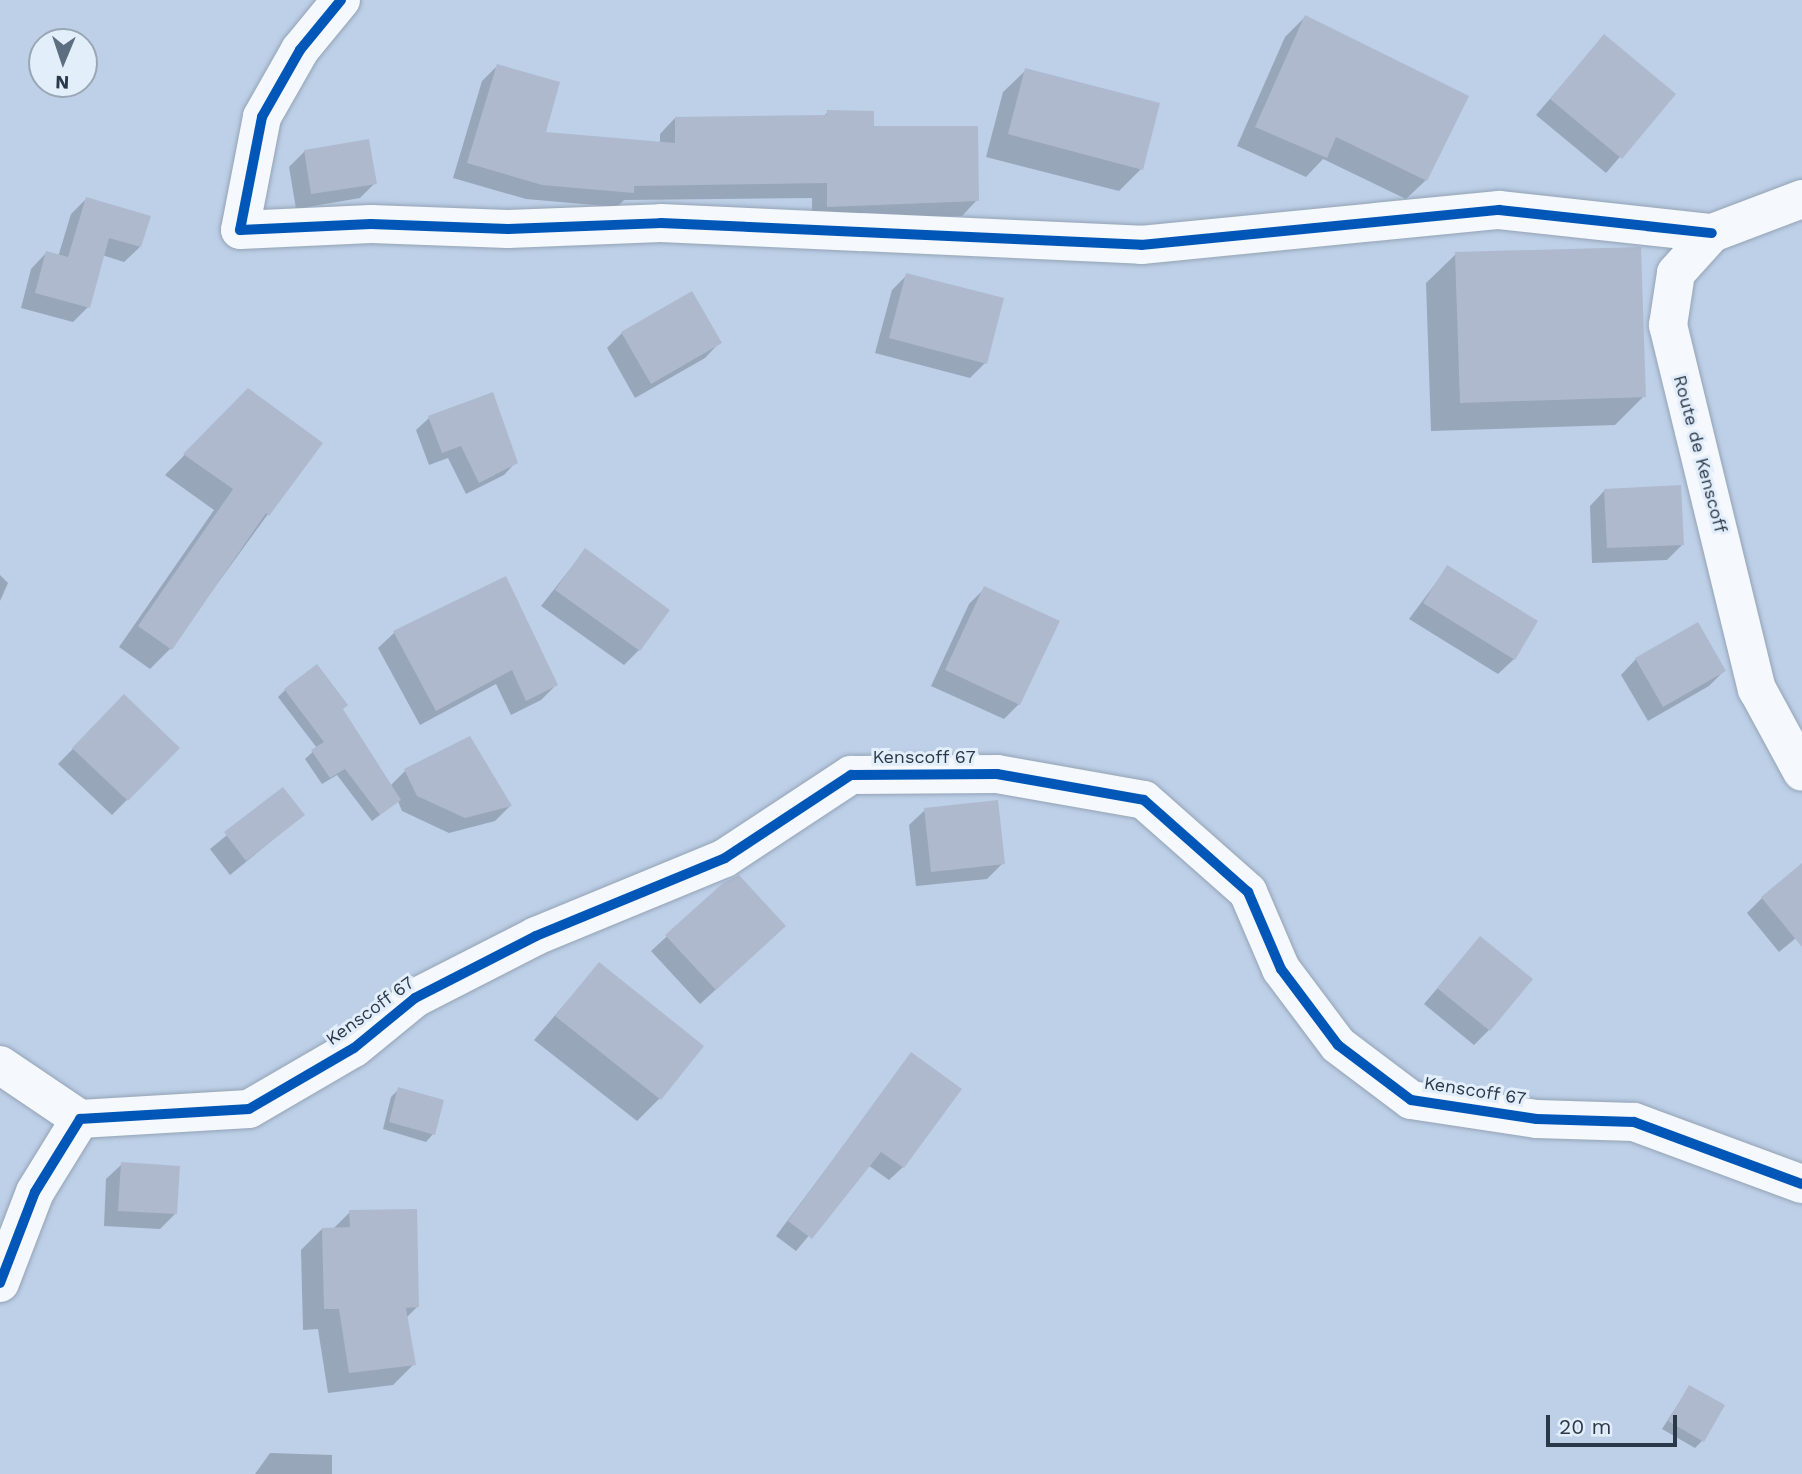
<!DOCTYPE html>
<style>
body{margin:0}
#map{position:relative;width:1802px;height:1474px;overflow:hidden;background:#bdd0e8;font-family:"Work Sans",sans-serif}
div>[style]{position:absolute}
.shadow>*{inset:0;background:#0003}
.building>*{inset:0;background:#afb9ce}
.roads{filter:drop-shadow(0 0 2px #94a3b5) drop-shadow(0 0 2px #94a3b5)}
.minor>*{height:38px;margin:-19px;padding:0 19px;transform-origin:19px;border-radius:19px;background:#f5f8fc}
.major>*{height:38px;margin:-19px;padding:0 19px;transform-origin:19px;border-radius:19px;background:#f5f8fc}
.cycleway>*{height:10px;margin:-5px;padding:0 5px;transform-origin:5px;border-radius:5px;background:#0057b8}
span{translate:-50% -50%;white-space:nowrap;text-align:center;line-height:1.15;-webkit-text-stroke:6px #e3eefb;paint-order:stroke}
.street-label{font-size:18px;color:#2a394a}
.north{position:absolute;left:28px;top:28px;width:70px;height:70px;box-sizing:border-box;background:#e3eefb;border:2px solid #99a6b4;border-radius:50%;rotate:182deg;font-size:19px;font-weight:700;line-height:28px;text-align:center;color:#2a394a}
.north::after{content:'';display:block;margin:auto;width:24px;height:32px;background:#5d6e81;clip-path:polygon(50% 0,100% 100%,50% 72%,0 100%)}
.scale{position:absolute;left:1546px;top:1415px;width:131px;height:32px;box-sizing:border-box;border:4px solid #2a394a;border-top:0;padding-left:9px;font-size:21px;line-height:24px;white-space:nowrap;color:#2a394a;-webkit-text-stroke:5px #e3eefb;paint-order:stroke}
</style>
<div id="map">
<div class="shadow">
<div style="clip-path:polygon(1305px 17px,1426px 180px,1406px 199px,1323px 159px,1306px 177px,1237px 146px,1285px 37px)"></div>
<div style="clip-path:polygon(1604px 36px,1674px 94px,1606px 173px,1536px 115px)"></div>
<div style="clip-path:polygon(497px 66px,543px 133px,660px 143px,660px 134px,675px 118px,823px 117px,828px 112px,873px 128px,977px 200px,962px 216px,812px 221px,812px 198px,624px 200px,617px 207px,526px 199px,453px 178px,482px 81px)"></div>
<div style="clip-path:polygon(1026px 70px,1141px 169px,1119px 191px,986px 157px,1003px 92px)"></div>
<div style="clip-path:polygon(305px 151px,375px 183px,360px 198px,296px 209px,289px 167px)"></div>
<div style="clip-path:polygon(86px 199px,140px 247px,124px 262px,102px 255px,88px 307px,73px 322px,21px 308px,31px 269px,46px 253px,58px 257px,71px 214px)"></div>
<div style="clip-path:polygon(1456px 254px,1644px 396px,1615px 425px,1431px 431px,1426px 283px)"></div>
<div style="clip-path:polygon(907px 275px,985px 363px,970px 378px,875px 353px,892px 290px)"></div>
<div style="clip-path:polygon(692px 293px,720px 342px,705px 358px,635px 398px,607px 348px,622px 333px)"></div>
<div style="clip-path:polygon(248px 390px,268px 514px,170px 649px,150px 669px,119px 647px,214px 510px,165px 475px)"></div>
<div style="clip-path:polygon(429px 418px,516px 462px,504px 475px,466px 494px,448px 458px,429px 465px,416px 430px)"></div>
<div style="clip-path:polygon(1605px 490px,1682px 545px,1667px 560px,1592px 563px,1590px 506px)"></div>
<div style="clip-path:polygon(585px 550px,639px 650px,624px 665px,541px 606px)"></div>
<div style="clip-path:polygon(1447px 568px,1514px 659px,1498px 674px,1409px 619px)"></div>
<div style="clip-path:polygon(0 575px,8px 583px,0 601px)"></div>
<div style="clip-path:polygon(505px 579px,556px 685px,541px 700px,511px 715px,496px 684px,420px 725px,378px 648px,394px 633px)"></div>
<div style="clip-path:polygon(984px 589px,1019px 704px,1004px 719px,931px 686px,969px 604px)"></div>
<div style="clip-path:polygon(1636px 659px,1724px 671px,1709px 686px,1648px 721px,1621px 675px)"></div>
<div style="clip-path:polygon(285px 690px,342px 709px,390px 786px,406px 770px,510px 806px,495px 821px,449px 833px,402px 811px,398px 801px,372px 821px,337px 775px,322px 784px,305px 759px,317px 748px,278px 697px)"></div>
<div style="clip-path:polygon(124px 697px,178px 748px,112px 815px,58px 764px)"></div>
<div style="clip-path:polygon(283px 789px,303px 815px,230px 875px,210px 849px)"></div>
<div style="clip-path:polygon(925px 810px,1003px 863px,987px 879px,916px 886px,909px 825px)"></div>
<div style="clip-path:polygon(1802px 878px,1802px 933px,1779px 952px,1747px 913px,1762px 898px)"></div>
<div style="clip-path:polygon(724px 884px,769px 941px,700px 1004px,651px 951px)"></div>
<div style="clip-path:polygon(1480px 938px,1489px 1030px,1474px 1045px,1424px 1004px)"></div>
<div style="clip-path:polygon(599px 964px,660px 1098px,637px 1121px,534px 1040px)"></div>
<div style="clip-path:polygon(911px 1055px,903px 1167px,889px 1180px,868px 1165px,796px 1251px,776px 1236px)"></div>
<div style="clip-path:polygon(399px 1089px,433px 1134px,426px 1142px,383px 1129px,391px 1097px)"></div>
<div style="clip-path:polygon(122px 1164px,175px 1214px,160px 1229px,104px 1226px,106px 1179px)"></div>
<div style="clip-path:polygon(350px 1212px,417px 1307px,406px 1318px,414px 1364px,393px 1385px,328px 1393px,318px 1329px,303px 1330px,301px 1250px,322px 1229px,333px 1229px)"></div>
<div style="clip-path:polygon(1689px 1387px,1702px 1441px,1695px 1448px,1662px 1429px)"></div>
<div style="clip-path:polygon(270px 1453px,332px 1455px,332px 1474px,255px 1474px)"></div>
</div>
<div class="building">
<div style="clip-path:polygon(1305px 15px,1469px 96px,1427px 181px,1336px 137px,1327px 158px,1255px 127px)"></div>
<div style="clip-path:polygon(1604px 34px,1676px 94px,1622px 159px,1550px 99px)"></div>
<div style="clip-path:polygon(497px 64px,560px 82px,546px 132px,675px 143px,675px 117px,827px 115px,827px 110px,874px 111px,874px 126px,978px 126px,979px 201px,827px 207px,827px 183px,634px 186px,634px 193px,542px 185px,467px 163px)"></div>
<div style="clip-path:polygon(1025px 68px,1160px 103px,1143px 170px,1008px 134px)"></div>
<div style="clip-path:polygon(369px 139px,377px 184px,311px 194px,304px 150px)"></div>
<div style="clip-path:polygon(86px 197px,151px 216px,141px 247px,109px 238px,90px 308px,35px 293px,46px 251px,68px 257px)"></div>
<div style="clip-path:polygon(1641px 247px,1646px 397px,1460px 403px,1455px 252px)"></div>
<div style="clip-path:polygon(906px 273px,1004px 298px,987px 364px,889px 338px)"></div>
<div style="clip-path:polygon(692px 291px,722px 343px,651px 384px,621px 332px)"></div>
<div style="clip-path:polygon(248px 388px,323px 443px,269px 516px,266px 513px,172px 650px,138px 626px,233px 489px,183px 454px)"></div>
<div style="clip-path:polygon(493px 392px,518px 463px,479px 483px,461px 446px,442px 453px,428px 416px)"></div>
<div style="clip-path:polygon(1681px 485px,1684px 545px,1607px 548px,1604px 489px)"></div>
<div style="clip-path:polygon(585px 548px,670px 610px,640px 651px,555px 590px)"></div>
<div style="clip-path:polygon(1447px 565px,1538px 621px,1515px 660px,1423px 603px)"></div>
<div style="clip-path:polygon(506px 576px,558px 685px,526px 701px,512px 670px,436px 711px,393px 631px)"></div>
<div style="clip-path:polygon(984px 586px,1060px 621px,1020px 705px,945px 670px)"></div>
<div style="clip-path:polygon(1698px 622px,1726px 671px,1663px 707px,1635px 658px)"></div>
<div style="clip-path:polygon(317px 664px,348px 705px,343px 709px,401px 800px,380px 815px,345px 769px,330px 778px,311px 750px,324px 742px,284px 689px)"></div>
<div style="clip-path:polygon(124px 694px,180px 748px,128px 801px,72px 748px)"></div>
<div style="clip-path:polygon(470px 736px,512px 806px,465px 818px,417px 796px,404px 769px)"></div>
<div style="clip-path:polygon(283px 787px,305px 815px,246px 861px,224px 832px)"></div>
<div style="clip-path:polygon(998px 800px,1005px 864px,931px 872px,924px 808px)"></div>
<div style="clip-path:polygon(1802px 863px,1802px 947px,1761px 897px)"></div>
<div style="clip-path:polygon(739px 875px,786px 926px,716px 990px,665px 935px,723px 883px)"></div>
<div style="clip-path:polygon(1480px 936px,1533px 979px,1490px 1031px,1437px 988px)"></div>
<div style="clip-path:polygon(599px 962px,704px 1046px,661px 1100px,555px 1016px)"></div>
<div style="clip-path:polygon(911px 1052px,962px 1089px,904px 1168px,881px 1152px,812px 1239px,788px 1221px)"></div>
<div style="clip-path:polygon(398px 1087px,444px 1100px,435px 1135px,389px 1122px)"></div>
<div style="clip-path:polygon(121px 1162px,180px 1166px,177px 1214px,118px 1211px)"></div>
<div style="clip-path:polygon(417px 1209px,419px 1307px,406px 1308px,416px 1365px,349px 1373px,339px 1309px,324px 1309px,322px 1228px,350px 1227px,349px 1210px)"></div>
<div style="clip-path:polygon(1689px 1385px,1725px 1405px,1704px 1442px,1668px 1421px)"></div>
</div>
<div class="roads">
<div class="minor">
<div style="left:341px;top:0;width:65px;rotate:129.4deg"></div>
<div style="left:300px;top:50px;width:77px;rotate:119.6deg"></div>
<div style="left:262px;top:117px;width:115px;rotate:101deg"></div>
<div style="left:240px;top:230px;width:131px;rotate:-2.6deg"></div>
<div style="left:371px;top:224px;width:137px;rotate:2.1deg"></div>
<div style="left:508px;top:229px;width:153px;rotate:-2.2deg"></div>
<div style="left:661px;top:223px;width:481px;rotate:2.6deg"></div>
<div style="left:1141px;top:245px;width:360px;rotate:-5.6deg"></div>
<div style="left:1499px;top:210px;width:214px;rotate:6.2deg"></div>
<div style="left:0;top:1065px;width:97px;rotate:34deg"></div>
<div style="left:0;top:1283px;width:97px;rotate:-69deg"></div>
<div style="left:35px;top:1192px;width:86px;rotate:-58.3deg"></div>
<div style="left:80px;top:1119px;width:169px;rotate:-3.4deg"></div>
<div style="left:249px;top:1109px;width:121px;rotate:-30.2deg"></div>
<div style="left:354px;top:1048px;width:79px;rotate:-39.3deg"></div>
<div style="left:415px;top:998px;width:136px;rotate:-27.1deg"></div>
<div style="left:536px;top:936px;width:204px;rotate:-22.4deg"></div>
<div style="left:725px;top:858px;width:151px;rotate:-33.4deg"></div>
<div style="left:851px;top:775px;width:146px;rotate:-0.4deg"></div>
<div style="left:997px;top:774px;width:149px;rotate:10deg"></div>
<div style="left:1144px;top:800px;width:139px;rotate:41.5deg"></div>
<div style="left:1248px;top:892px;width:84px;rotate:66.8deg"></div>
<div style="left:1281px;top:969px;width:95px;rotate:53.1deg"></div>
<div style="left:1338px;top:1045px;width:91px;rotate:37deg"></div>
<div style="left:1411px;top:1100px;width:127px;rotate:8.6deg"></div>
<div style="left:1537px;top:1119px;width:97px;rotate:1.8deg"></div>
<div style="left:1634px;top:1122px;width:179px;rotate:20.3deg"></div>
</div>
<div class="major">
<div style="left:1802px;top:199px;width:96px;rotate:159.3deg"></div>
<div style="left:1712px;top:233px;width:54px;rotate:132deg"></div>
<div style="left:1676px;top:273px;width:53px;rotate:98.7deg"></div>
<div style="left:1668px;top:325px;width:375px;rotate:76.3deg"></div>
<div style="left:1757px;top:689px;width:94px;rotate:61.5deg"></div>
</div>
</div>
<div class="cycleway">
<div style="left:341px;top:0;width:65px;rotate:129.4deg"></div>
<div style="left:300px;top:50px;width:77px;rotate:119.6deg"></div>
<div style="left:262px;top:117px;width:115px;rotate:101deg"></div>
<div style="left:240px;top:230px;width:131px;rotate:-2.6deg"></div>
<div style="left:371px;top:224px;width:137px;rotate:2.1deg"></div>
<div style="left:508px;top:229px;width:153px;rotate:-2.2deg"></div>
<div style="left:661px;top:223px;width:481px;rotate:2.6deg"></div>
<div style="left:1141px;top:245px;width:360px;rotate:-5.6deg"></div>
<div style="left:1499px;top:210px;width:214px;rotate:6.2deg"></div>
<div style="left:0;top:1283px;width:97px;rotate:-69deg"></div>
<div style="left:35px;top:1192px;width:86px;rotate:-58.3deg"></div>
<div style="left:80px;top:1119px;width:169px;rotate:-3.4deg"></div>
<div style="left:249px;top:1109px;width:121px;rotate:-30.2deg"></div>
<div style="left:354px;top:1048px;width:79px;rotate:-39.3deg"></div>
<div style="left:415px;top:998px;width:136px;rotate:-27.1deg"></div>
<div style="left:536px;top:936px;width:204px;rotate:-22.4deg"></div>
<div style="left:725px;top:858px;width:151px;rotate:-33.4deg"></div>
<div style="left:851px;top:775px;width:146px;rotate:-0.4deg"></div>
<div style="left:997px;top:774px;width:149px;rotate:10deg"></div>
<div style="left:1144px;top:800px;width:139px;rotate:41.5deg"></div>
<div style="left:1248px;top:892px;width:84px;rotate:66.8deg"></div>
<div style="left:1281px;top:969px;width:95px;rotate:53.1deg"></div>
<div style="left:1338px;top:1045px;width:91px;rotate:37deg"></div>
<div style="left:1411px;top:1100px;width:127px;rotate:8.6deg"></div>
<div style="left:1537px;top:1119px;width:97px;rotate:1.8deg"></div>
<div style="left:1634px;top:1122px;width:179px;rotate:20.3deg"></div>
</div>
<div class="street-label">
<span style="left:1700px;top:454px;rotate:75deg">Route de Kenscoff</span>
<span style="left:924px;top:757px">Kenscoff 67</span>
<span style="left:370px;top:1011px;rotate:-36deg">Kenscoff 67</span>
<span style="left:1475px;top:1091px;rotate:9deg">Kenscoff 67</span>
</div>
<div class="north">N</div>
<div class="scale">20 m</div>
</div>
